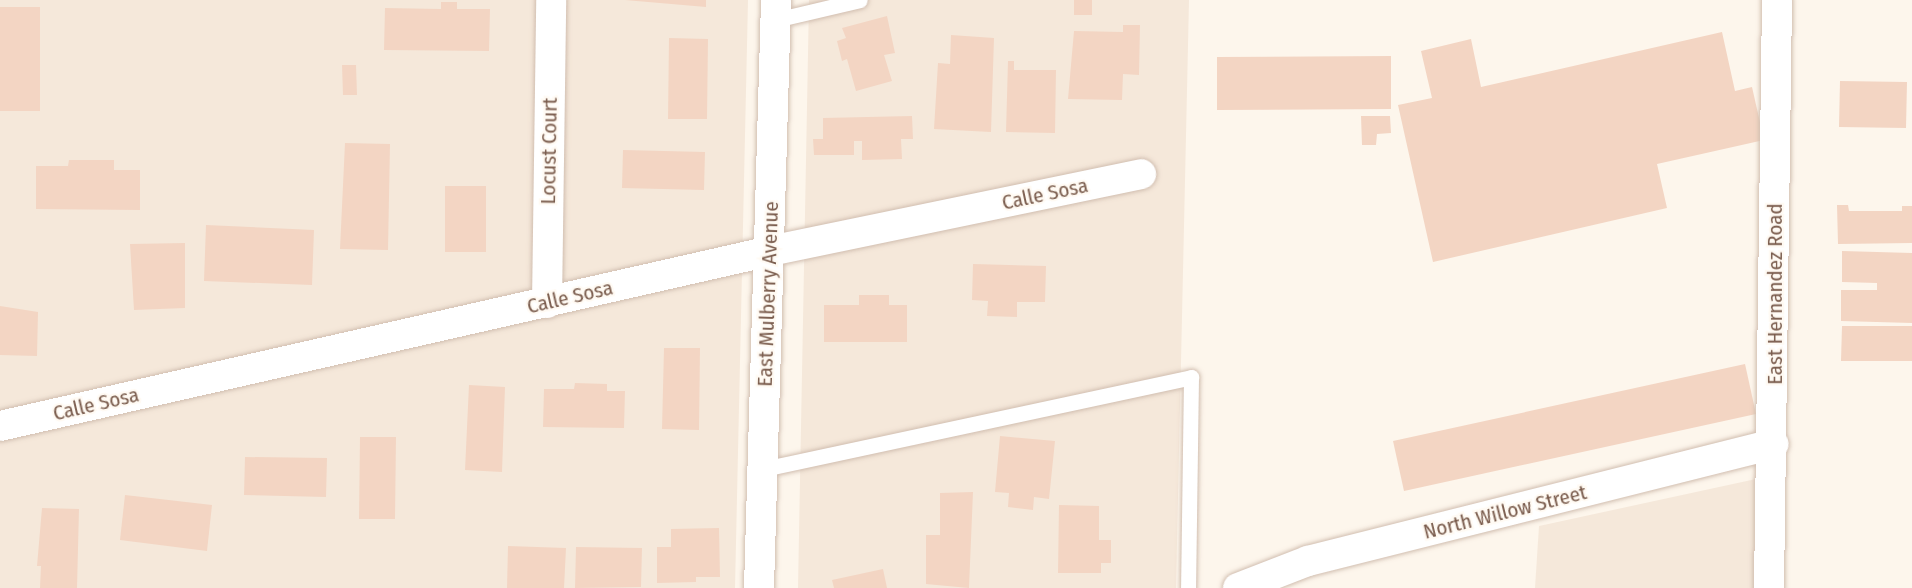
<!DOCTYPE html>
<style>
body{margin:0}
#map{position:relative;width:1912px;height:588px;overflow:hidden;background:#fdf6ec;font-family:"Fira Sans Condensed",sans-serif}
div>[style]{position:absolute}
.residential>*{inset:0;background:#f5e8da}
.building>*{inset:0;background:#f3d5c3}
.roads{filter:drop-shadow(0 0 2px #d1beb0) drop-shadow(0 0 2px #d1beb0)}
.service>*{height:15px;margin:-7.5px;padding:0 7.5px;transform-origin:7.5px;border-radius:7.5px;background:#fff}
.minor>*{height:30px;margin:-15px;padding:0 15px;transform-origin:15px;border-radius:15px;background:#fff}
span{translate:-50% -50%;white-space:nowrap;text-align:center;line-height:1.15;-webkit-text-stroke:4.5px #fffaf3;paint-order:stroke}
.street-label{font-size:21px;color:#7a5c4d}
</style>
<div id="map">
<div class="residential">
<div style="clip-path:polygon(0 0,748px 0,735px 588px,0 588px)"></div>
<div style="clip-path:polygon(809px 0,1189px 0,1176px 588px,798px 588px)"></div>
<div style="clip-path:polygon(1756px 479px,1756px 588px,1535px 588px,1539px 526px)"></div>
</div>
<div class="building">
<div style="clip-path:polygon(625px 0,706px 0,706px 7px)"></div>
<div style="clip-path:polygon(1074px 0,1092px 0,1092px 15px,1074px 15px)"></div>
<div style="clip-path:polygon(441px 2px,457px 2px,457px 9px,490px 9px,489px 51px,384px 50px,385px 8px,441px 9px)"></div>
<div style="clip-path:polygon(0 7px,40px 7px,40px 111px,0 111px)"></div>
<div style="clip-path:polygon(887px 16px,895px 53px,884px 55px,892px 81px,856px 91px,847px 59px,842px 61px,837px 41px,846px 38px,842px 28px)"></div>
<div style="clip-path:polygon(1123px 25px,1140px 25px,1139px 75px,1123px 74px,1122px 100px,1068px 99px,1074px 31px,1123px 32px)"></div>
<div style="clip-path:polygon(1722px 32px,1735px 91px,1752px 87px,1764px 140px,1657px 164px,1667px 208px,1433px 262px,1398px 105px,1432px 98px,1421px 51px,1471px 39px,1481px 87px)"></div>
<div style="clip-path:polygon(951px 35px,994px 38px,991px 132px,934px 129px,938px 63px,950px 64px)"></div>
<div style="clip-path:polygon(669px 38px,708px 39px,707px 119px,668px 119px)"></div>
<div style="clip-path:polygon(1391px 56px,1391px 109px,1217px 110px,1217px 57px)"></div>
<div style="clip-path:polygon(1008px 61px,1014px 61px,1014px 70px,1056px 70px,1055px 133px,1006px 132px)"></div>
<div style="clip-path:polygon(342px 65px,356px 65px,357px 95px,343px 95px)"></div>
<div style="clip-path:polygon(1840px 81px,1907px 82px,1906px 128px,1839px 127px)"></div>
<div style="clip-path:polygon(912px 116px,913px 139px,901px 139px,902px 159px,862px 160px,862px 141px,854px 141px,854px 155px,814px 155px,813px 139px,823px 139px,823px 118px)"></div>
<div style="clip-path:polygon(1361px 116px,1390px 116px,1391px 133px,1377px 134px,1376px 145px,1362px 145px)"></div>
<div style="clip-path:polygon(345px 143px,390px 144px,388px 250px,340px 249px)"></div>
<div style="clip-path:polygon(623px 150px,705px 152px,704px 190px,622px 188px)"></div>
<div style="clip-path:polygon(69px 160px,114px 160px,114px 170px,140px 170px,140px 210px,36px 209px,36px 166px,68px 166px)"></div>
<div style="clip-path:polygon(445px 186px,486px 186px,486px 252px,445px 252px)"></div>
<div style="clip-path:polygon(1837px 205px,1848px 205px,1849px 211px,1902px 211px,1902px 206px,1912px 206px,1912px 243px,1838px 244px)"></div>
<div style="clip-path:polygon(206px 225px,314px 230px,312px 285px,204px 281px)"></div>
<div style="clip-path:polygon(185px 243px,185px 308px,134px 310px,130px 244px)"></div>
<div style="clip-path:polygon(1842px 251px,1912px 253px,1912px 323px,1841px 321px,1841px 290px,1877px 290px,1877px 283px,1842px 282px)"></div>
<div style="clip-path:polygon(973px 264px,1046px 266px,1045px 302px,1017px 302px,1017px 317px,987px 316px,988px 301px,972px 300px)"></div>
<div style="clip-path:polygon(859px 295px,889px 295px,889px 305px,907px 305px,907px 342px,824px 342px,824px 305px,859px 305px)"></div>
<div style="clip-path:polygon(0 306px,38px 312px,37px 356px,0 355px)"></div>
<div style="clip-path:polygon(1842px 326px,1912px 326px,1912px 361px,1841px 361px)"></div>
<div style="clip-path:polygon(664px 348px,700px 348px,699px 430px,662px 429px)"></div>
<div style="clip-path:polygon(1745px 364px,1756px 414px,1404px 491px,1393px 441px)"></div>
<div style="clip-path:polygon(575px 383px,607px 384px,607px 391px,625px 391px,624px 428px,543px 427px,544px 389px,574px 389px)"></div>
<div style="clip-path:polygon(469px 385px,505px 387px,502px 472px,465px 470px)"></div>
<div style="clip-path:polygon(1000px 436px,1055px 441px,1049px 499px,1034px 497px,1033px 510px,1008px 507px,1009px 493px,995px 492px)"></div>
<div style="clip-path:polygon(360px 437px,396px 437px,395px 519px,359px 519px)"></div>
<div style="clip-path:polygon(245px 457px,327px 458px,326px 497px,244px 495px)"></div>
<div style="clip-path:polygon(973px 492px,969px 588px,926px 584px,926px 535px,940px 535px,940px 493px)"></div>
<div style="clip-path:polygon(125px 495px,212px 505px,207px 551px,120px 540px)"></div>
<div style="clip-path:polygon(1059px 505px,1099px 506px,1099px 540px,1111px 540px,1111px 563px,1101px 563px,1101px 573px,1058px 573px)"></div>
<div style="clip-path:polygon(42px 508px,79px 509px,77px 588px,40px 588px,41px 566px,37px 566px)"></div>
<div style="clip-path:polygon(719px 528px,720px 577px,696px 577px,696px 582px,657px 583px,657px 547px,671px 547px,671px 529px)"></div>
<div style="clip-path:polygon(508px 546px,566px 548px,564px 588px,507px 588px)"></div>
<div style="clip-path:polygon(576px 547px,642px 548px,641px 587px,575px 588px)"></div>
<div style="clip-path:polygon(883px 569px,887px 588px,834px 588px,832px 580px)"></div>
</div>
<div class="roads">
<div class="service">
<div style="left:775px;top:20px;width:87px;rotate:-13.2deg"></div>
<div style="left:763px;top:469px;width:438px;rotate:-12.1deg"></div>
<div style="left:1191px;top:377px;width:211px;rotate:90.8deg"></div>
</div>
<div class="minor">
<div style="left:547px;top:303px;width:303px;rotate:-89.2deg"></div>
<div style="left:0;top:426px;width:790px;rotate:-12.8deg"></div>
<div style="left:770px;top:251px;width:379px;rotate:-11.7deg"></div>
<div style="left:759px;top:588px;width:588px;rotate:-88.34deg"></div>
<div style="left:1238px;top:588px;width:75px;rotate:-21.1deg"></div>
<div style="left:1308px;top:561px;width:480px;rotate:-14.1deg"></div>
<div style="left:1769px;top:588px;width:588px;rotate:-89.22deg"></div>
</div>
</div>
<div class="street-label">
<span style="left:549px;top:151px;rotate:-89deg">Locust Court</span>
<span style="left:1045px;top:194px;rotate:-12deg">Calle Sosa</span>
<span style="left:768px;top:294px;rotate:-88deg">East Mulberry Avenue</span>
<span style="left:1775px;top:294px;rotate:-90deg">East Hernandez Road</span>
<span style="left:570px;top:297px;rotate:-13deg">Calle Sosa</span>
<span style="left:96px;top:404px;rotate:-13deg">Calle Sosa</span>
<span style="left:1505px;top:512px;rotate:-14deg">North Willow Street</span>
</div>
</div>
